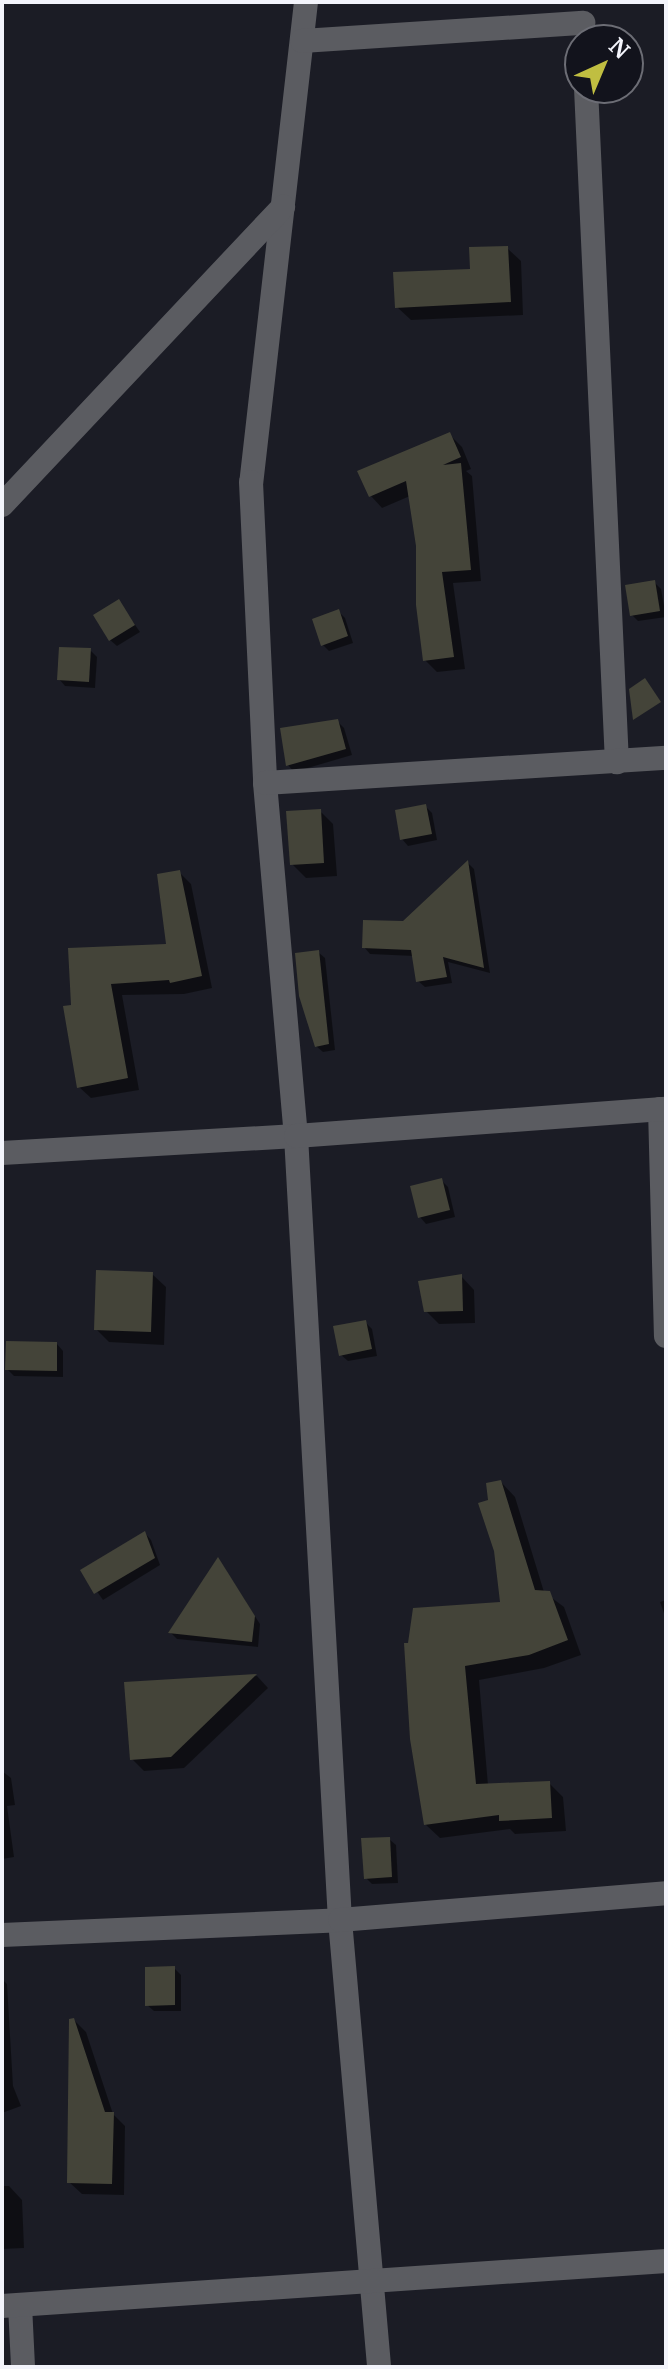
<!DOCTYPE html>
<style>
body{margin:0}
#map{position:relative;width:668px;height:2369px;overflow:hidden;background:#1b1c25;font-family:Merriweather,serif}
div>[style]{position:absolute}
.shadow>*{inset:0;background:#0007}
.building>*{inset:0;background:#444439}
.minor>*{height:24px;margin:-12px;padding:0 12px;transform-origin:12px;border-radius:12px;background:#5b5c61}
span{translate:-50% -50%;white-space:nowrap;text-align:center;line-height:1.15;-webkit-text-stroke:6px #12131c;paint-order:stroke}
.frame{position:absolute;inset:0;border:4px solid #f3f4fb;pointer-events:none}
.north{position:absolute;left:564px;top:24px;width:80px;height:80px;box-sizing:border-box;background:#12131c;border:2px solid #6c6d75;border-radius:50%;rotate:44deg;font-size:22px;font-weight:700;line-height:32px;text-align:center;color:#f3f4fb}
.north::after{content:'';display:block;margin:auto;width:28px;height:36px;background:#c0be41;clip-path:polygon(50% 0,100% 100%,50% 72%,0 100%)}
</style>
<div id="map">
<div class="shadow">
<div style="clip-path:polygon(507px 248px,521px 261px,523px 315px,411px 320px,397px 307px,473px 271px)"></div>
<div style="clip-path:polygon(450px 435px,462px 447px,471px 469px,466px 471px,472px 476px,481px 581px,453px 583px,465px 669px,437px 672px,425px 660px,418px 546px,410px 496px,382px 508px,371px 496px,360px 472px)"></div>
<div style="clip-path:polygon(654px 582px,661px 589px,666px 617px,638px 621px,632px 615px)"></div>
<div style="clip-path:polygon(119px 602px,140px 632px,117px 646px,110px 640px)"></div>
<div style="clip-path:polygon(339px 612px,345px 618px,353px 643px,329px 651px,322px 644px)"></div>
<div style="clip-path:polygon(90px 650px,97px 657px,95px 688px,65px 686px,59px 679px)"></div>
<div style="clip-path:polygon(337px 721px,344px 728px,352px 755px,294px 772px,288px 765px)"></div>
<div style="clip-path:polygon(425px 806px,432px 813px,437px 840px,408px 846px,402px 839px)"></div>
<div style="clip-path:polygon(320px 811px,333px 824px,337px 876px,306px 878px,292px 864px)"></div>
<div style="clip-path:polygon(468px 863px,474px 869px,490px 973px,448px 962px,452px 983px,425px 987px,418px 981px,414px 956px,370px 954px,364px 947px,403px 923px)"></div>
<div style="clip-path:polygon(179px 872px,191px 884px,212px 988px,184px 994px,122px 995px,139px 1090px,91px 1098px,79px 1087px,74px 1006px,168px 945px)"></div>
<div style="clip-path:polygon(318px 952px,325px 958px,335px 1050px,323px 1052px,316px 1046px)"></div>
<div style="clip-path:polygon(441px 1180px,448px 1187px,455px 1217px,426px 1224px,420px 1217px)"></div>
<div style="clip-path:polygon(152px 1274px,166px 1287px,164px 1345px,109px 1342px,96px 1329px)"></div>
<div style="clip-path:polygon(461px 1276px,474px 1290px,475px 1323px,439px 1324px,426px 1311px)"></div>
<div style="clip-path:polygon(366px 1323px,372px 1329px,377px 1356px,348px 1361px,341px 1355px)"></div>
<div style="clip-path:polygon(57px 1344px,63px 1351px,63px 1377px,14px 1376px,7px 1369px)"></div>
<div style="clip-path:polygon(501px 1482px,515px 1497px,544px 1592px,564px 1607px,581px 1655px,544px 1668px,479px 1680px,488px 1785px,549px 1783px,563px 1797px,566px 1831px,515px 1834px,510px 1829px,440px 1838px,425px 1824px,412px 1738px,502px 1604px,490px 1501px)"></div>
<div style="clip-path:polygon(145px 1533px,151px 1540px,160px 1565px,103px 1600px,82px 1570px)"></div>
<div style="clip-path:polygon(219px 1560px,260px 1624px,258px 1647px,177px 1639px,171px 1633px)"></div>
<div style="clip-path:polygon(666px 1600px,666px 1619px,660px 1602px)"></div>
<div style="clip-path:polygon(257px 1676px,268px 1688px,184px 1768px,144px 1771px,132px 1759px,126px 1684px)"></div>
<div style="clip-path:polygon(2px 1771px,11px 1778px,15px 1805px,7px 1806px,14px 1857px,2px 1859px)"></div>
<div style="clip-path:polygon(389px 1839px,396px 1845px,398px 1883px,372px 1884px,366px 1878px)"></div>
<div style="clip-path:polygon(174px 1968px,181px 1975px,181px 2011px,154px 2011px,147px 2005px)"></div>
<div style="clip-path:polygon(2px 1979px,7px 1984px,13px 2086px,21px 2106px,2px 2113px)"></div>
<div style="clip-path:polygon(74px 2020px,86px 2032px,113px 2114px,125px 2126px,124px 2195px,82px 2194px,69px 2182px)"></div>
<div style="clip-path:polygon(2px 2186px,9px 2186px,22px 2200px,24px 2248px,2px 2249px)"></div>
</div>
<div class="building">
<div style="clip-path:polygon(508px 246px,511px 302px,395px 308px,393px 272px,470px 269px,469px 247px)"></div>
<div style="clip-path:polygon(450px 432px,461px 457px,443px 465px,461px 463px,471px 570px,442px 572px,454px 657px,423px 661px,416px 605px,416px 546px,406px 481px,369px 497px,357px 471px)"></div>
<div style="clip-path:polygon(655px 580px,660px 611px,630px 616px,625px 585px)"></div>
<div style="clip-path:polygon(119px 599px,135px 625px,109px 641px,93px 615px)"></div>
<div style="clip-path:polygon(339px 609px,348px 636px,321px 646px,312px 619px)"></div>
<div style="clip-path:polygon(59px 647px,91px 648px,89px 682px,57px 680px)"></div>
<div style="clip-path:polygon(645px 678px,661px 702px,633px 720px,629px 689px)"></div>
<div style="clip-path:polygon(338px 719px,346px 749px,286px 766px,280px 728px)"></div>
<div style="clip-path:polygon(426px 804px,432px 834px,400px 840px,395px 810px)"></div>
<div style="clip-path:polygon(321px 809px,324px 863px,290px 865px,286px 811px)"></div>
<div style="clip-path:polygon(468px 860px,484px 968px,443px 957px,447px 977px,416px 982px,411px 950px,362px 948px,363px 920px,403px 921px)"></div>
<div style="clip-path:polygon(180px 870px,202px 976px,170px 983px,169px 980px,111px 984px,128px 1078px,77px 1088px,63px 1006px,71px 1005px,68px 948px,166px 944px,157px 874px)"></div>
<div style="clip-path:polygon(319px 950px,329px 1044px,315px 1047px,299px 996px,295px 953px)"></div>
<div style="clip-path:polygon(442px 1178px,450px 1210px,418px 1218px,410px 1186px)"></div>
<div style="clip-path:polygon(96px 1270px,153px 1272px,151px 1332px,94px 1330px)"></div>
<div style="clip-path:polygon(462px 1274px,463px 1311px,424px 1312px,418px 1281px)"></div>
<div style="clip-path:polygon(366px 1320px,372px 1349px,339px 1356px,333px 1326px)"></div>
<div style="clip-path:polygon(6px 1341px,57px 1342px,57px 1371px,5px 1370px)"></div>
<div style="clip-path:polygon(501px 1480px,535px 1590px,550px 1591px,568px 1640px,529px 1655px,465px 1666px,476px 1784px,550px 1781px,552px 1818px,499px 1821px,499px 1815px,424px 1825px,410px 1739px,404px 1643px,408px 1643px,413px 1608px,500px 1602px,494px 1551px,478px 1503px,488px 1500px,486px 1483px)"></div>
<div style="clip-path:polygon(145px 1531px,155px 1558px,94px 1594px,80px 1570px)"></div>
<div style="clip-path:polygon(218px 1557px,255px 1616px,252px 1642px,168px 1633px)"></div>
<div style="clip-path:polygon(257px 1674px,171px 1757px,130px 1760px,124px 1682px)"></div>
<div style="clip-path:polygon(390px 1837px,392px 1877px,364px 1879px,361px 1838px)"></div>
<div style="clip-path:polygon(175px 1966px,175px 2005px,145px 2006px,145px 1967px)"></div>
<div style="clip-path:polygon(74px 2018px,105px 2112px,114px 2112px,112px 2184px,67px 2183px,69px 2019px)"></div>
</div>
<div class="minor">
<div style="left:306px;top:2px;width:483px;rotate:96.5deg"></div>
<div style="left:251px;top:482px;width:301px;rotate:87.3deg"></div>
<div style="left:265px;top:783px;width:354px;rotate:85deg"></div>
<div style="left:296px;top:1136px;width:785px;rotate:86.79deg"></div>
<div style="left:340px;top:1920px;width:449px;rotate:85deg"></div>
<div style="left:302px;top:41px;width:282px;rotate:-3.7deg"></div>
<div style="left:586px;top:88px;width:675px;rotate:87.37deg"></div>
<div style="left:2px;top:505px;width:410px;rotate:-46.7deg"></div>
<div style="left:265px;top:783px;width:402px;rotate:-3.6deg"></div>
<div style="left:660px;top:1109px;width:227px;rotate:88.5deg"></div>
<div style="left:2px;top:1153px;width:294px;rotate:-3.3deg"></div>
<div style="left:296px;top:1136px;width:371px;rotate:-4.2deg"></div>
<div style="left:2px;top:1935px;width:338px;rotate:-2.5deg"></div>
<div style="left:340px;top:1920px;width:327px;rotate:-4.7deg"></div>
<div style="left:20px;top:2305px;width:62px;rotate:87.2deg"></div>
<div style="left:2px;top:2306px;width:666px;rotate:-3.88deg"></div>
</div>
<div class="frame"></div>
<div class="north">N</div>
</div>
